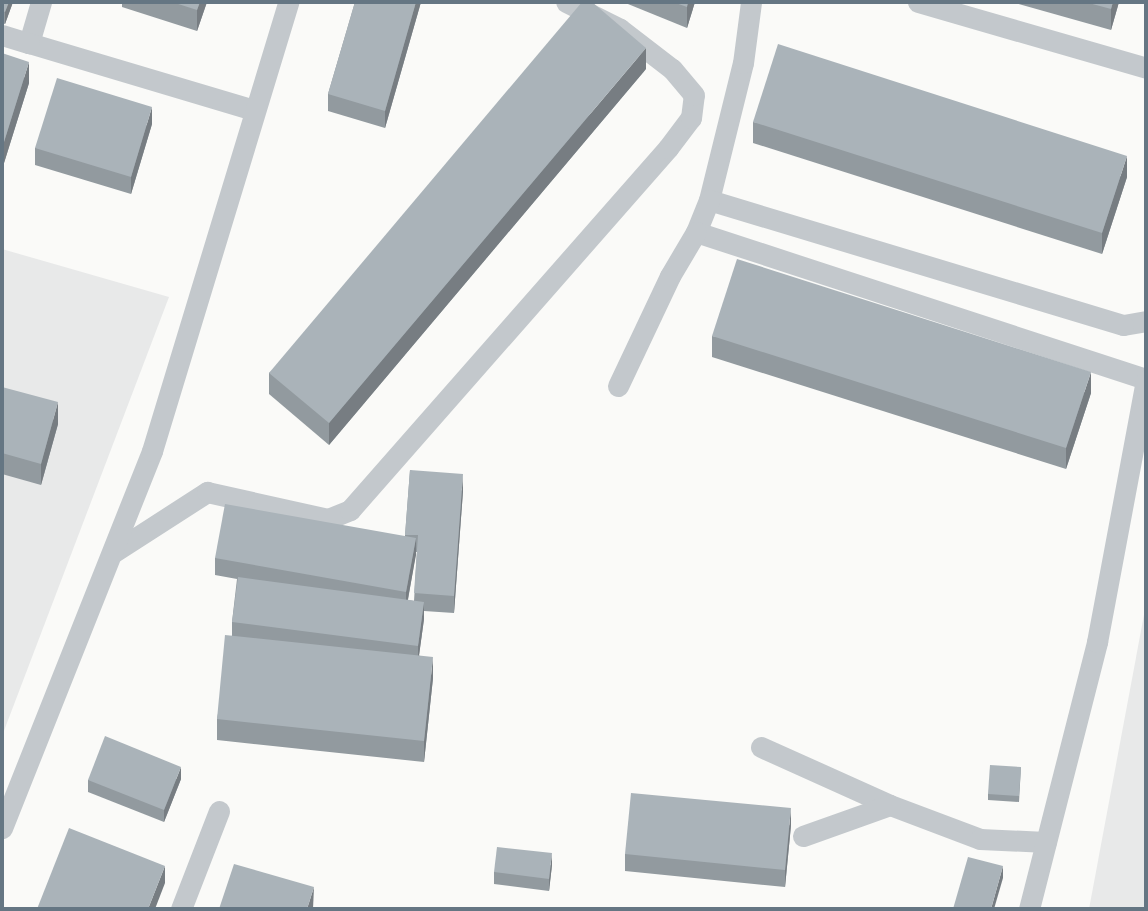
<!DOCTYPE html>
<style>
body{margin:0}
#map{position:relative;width:1148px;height:911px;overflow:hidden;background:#fafaf8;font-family:"PT Sans",sans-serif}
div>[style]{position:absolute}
.built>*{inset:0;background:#e8e9e9}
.service>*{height:21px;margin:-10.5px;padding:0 10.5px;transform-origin:10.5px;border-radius:10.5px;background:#c3c8cc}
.wall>*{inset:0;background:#929a9f}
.shaded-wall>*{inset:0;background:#777d82}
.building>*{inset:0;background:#aab3b9}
span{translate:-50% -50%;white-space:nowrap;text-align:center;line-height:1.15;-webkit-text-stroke:7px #fff;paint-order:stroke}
.frame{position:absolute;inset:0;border:4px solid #657683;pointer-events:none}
</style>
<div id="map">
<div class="built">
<div style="clip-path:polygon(2px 249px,169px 297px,2px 736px)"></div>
<div style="clip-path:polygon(1146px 604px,1146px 909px,1089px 909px)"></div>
</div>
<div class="service">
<div style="left:41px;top:2px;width:43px;rotate:106.3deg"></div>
<div style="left:29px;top:43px;width:235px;rotate:16.6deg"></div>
<div style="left:918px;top:2px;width:237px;rotate:16.1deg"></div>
<div style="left:2px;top:35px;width:28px;rotate:17deg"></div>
<div style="left:709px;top:200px;width:141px;rotate:-76.1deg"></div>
<div style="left:743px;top:63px;width:62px;rotate:-82.5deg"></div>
<div style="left:1146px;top:321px;width:23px;rotate:170deg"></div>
<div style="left:1123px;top:325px;width:432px;rotate:-163.2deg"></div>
<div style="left:709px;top:200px;width:35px;rotate:112deg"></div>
<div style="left:696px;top:232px;width:473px;rotate:18.1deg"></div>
<div style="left:618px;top:386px;width:122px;rotate:-64.7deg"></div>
<div style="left:670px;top:276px;width:51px;rotate:-59.4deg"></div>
<div style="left:114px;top:552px;width:111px;rotate:-32.8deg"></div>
<div style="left:207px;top:492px;width:124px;rotate:12.6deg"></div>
<div style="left:328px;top:519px;width:24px;rotate:-22deg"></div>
<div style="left:350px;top:510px;width:482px;rotate:-48.7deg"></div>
<div style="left:668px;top:148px;width:38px;rotate:-53deg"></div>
<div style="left:691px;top:118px;width:23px;rotate:-83deg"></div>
<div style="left:694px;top:95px;width:34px;rotate:-130deg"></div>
<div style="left:672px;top:69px;width:66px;rotate:-142.4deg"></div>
<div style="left:620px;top:29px;width:60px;rotate:-153.4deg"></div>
<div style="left:761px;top:747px;width:141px;rotate:24.2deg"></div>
<div style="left:890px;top:805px;width:96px;rotate:20.7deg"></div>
<div style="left:980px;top:839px;width:66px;rotate:2.6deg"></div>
<div style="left:2px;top:828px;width:406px;rotate:-68.3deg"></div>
<div style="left:152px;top:451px;width:469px;rotate:-73.1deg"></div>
<div style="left:803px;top:836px;width:92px;rotate:-19.6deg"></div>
<div style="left:181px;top:909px;width:105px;rotate:-68.8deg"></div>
<div style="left:1029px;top:909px;width:276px;rotate:-75.7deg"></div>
<div style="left:1097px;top:642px;width:266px;rotate:-79.4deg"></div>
</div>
<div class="wall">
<div style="clip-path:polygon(2px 2px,13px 2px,5px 24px,2px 23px)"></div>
<div style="clip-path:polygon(122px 2px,207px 2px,197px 31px,122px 7px)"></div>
<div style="clip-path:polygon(355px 2px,421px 2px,385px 128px,328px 111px,328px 94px)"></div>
<div style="clip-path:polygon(623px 2px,695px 2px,687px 28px)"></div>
<div style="clip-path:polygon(1012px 2px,1119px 2px,1111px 30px)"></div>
<div style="clip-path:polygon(2px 53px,29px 83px,4px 163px,2px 162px)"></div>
<div style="clip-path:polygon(646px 69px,329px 445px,269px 394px,269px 373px)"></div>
<div style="clip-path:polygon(753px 122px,1127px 177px,1102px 254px,753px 143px)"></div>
<div style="clip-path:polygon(152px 124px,131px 194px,35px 165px,35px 148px)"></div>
<div style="clip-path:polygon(712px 336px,1091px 393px,1066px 469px,712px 357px)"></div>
<div style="clip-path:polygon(2px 387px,58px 424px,41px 485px,2px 474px)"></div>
<div style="clip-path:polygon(evenodd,410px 470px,463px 491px,454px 613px,424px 611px,424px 619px,419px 655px,433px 678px,424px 762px,217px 740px,217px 719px,232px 635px,232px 622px,237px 579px,215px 575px,215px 558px,405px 536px,410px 470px,416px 552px,417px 552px,414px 601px,408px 600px,416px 552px)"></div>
<div style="clip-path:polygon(1021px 767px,1019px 802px,988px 800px,988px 794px)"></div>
<div style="clip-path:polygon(181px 779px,164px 822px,88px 792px,88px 780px)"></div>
<div style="clip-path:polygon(791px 825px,785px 887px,625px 871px,625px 854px)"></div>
<div style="clip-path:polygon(552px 865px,549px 891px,494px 884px,494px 872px)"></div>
</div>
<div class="shaded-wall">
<div style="clip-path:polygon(9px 2px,13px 2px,5px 24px,5px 12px)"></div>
<div style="clip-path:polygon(200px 2px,207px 2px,197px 31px,197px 10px)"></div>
<div style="clip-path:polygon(416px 2px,421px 2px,385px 128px,385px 111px)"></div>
<div style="clip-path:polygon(688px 2px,695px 2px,687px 28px,687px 7px)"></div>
<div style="clip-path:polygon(1113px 2px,1119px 2px,1111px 30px,1111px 9px)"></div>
<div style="clip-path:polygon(646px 48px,646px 69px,329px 445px,329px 423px)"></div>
<div style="clip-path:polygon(29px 62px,29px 83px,4px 163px,4px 142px)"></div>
<div style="clip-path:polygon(152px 107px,152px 124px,131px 194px,131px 177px)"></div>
<div style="clip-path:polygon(1127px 156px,1127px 177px,1102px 254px,1102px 233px)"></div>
<div style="clip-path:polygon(1091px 372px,1091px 393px,1066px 469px,1066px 448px)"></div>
<div style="clip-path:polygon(58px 402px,58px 424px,41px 485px,41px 464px)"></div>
<div style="clip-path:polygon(463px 474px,463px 491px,454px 613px,454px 596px)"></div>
<div style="clip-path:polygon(416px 538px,416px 555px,406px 609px,406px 592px)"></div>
<div style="clip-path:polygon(424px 602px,424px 619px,418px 663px,418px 646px)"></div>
<div style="clip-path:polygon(433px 657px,433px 678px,424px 762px,424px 741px)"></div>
<div style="clip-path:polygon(181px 767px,181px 779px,164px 822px,164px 810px)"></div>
<div style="clip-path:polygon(791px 808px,791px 825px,785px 887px,785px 870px)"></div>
<div style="clip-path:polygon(552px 853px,552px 865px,549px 891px,549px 879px)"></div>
<div style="clip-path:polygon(165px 866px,165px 883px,155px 909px,148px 909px)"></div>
<div style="clip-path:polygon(1003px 866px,1003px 878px,994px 909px,991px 909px)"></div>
<div style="clip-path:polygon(314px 887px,313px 909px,307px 909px)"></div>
</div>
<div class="building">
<div style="clip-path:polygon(2px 2px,9px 2px,5px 12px,2px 11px)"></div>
<div style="clip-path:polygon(172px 2px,200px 2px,197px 10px)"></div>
<div style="clip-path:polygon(355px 2px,416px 2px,385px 111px,328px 94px)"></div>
<div style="clip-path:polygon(582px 2px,592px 2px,646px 48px,329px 423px,269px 373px)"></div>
<div style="clip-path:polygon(673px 2px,688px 2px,687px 7px)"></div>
<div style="clip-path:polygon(1085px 2px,1113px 2px,1111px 9px)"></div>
<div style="clip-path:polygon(778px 44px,1127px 156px,1102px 233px,753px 122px)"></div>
<div style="clip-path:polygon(2px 53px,29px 62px,4px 142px,2px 141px)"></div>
<div style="clip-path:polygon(57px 78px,152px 107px,131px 177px,35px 148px)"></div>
<div style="clip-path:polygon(737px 259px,1091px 372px,1066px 448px,712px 336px)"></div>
<div style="clip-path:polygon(2px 387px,58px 402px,41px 464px,2px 453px)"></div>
<div style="clip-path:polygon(410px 470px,463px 474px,454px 596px,414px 593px,418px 535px,405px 535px)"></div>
<div style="clip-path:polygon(225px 504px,416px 538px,406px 592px,215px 558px)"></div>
<div style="clip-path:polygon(238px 577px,424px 602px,418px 646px,232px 622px)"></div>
<div style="clip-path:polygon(225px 635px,433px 657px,424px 741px,217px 719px)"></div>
<div style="clip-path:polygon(105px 736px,181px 767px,164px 810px,88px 780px)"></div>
<div style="clip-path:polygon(990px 765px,1021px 767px,1019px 796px,988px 794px)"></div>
<div style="clip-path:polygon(631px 793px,791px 808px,785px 870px,625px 854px)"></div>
<div style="clip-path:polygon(69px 828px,165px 866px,148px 909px,37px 909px)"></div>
<div style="clip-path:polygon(497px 847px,552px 853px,549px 879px,494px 872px)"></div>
<div style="clip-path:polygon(968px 857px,1003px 866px,991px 909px,953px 909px)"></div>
<div style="clip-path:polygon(234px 864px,314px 887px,307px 909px,219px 909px)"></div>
</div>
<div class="frame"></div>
</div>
